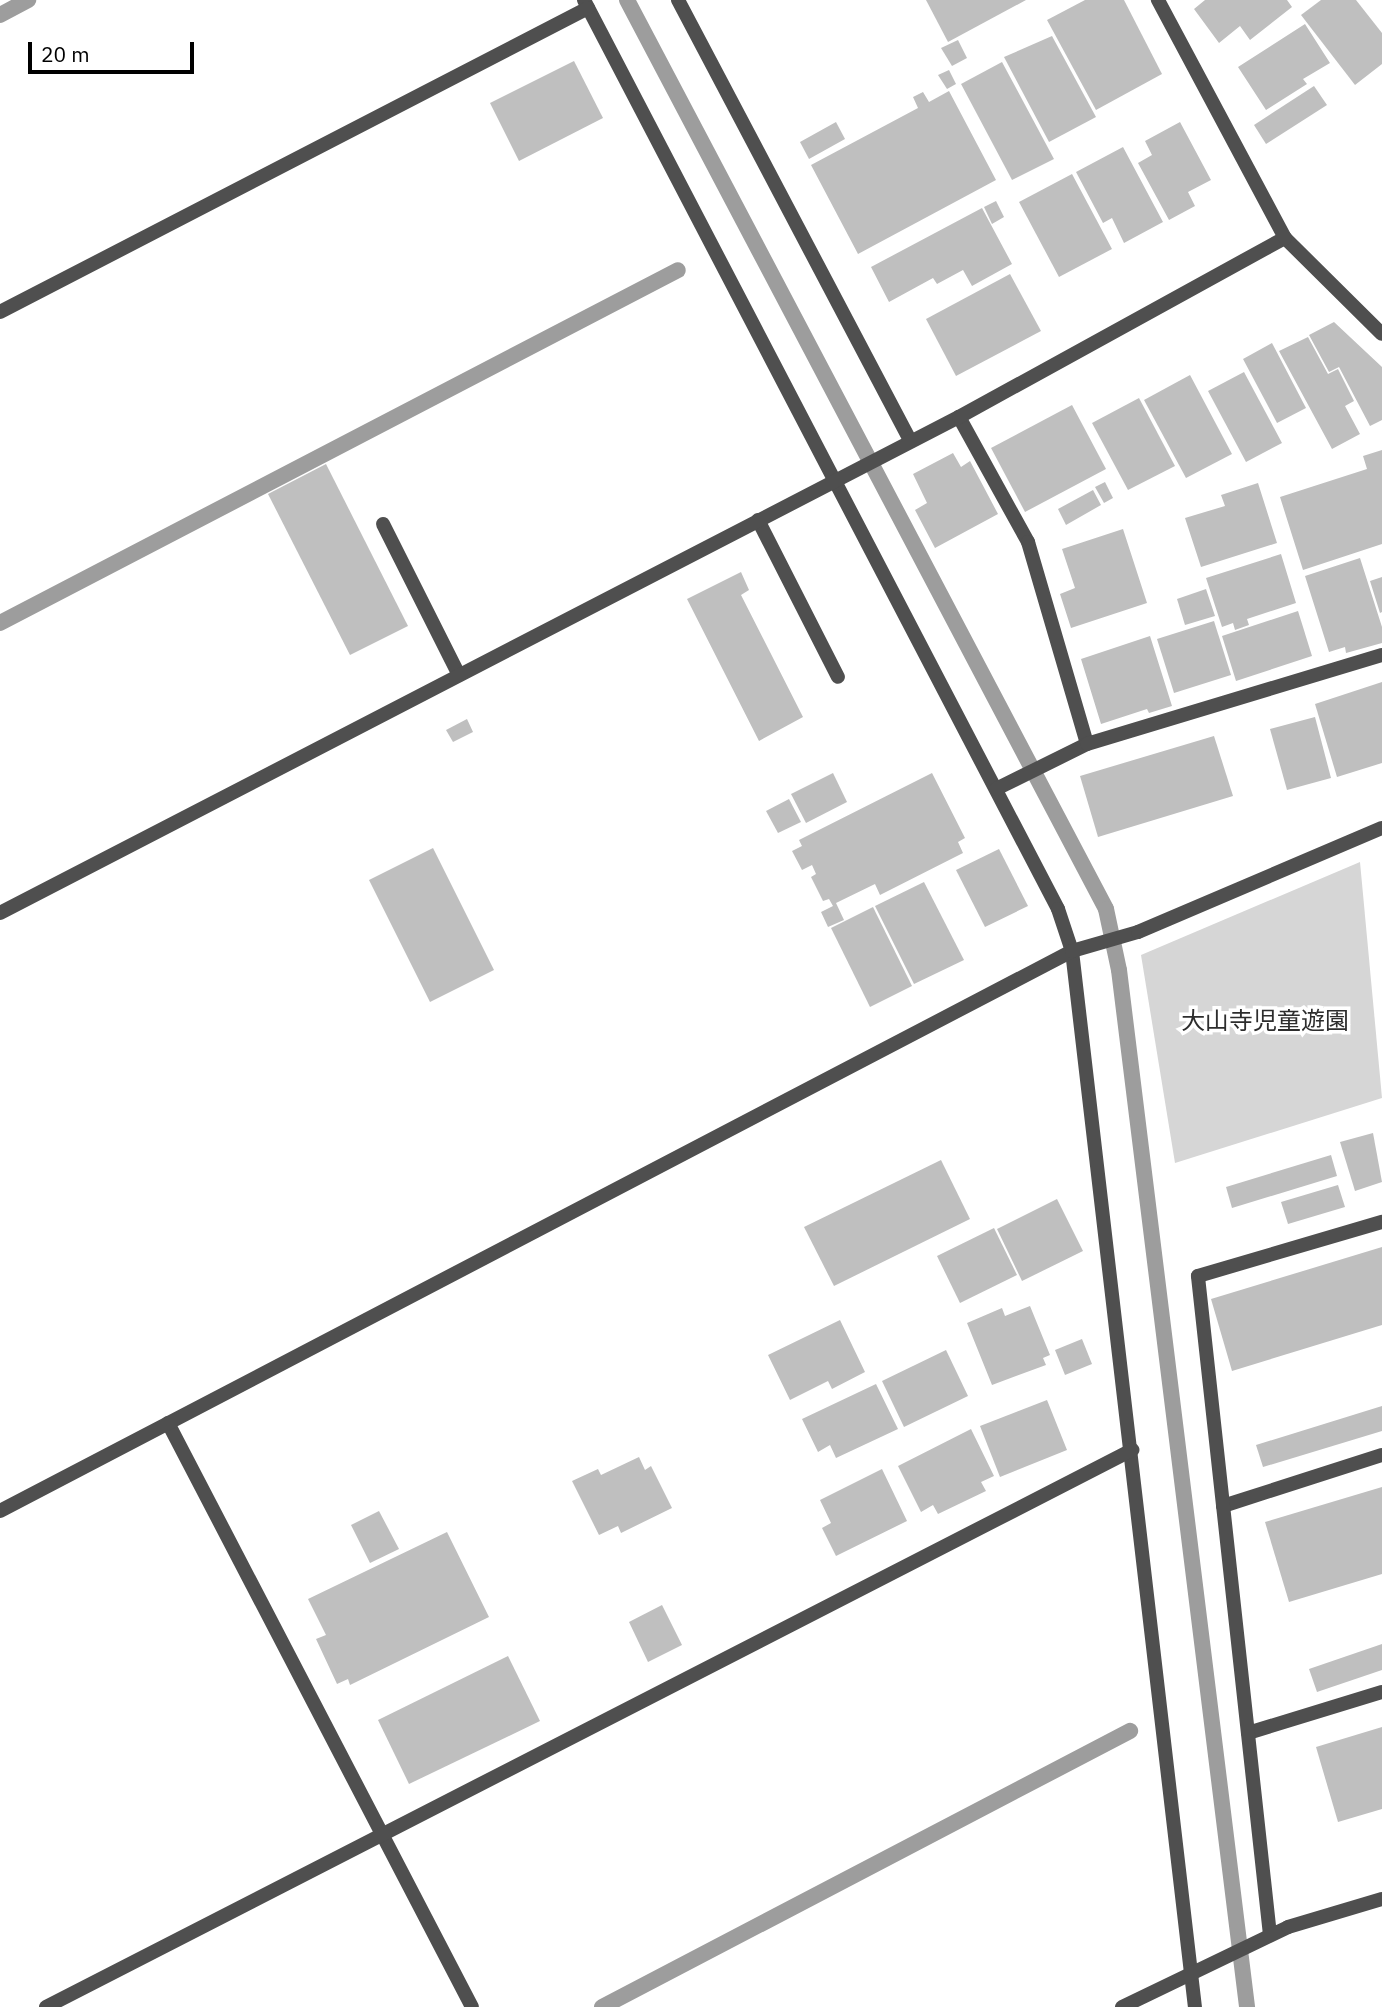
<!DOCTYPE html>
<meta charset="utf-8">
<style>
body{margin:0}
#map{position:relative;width:1382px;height:2007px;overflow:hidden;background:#fff;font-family:"IBM Plex Sans","Noto Sans JP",sans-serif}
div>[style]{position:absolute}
.green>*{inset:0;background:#d6d6d6}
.stream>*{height:16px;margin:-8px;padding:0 8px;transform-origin:8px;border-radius:8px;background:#9d9d9d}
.building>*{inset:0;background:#bfbfbf}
.lane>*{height:14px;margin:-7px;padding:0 7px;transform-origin:7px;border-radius:7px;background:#4f4f4f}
.street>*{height:14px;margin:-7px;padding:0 7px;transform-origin:7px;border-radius:7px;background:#4f4f4f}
span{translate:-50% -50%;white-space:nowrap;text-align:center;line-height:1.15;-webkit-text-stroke:7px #fff;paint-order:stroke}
.park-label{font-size:24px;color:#2d2d2d}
.scale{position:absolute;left:28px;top:42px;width:166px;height:32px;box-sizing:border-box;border:4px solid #000;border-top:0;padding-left:9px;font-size:21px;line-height:24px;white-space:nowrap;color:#000;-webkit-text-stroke:5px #fff;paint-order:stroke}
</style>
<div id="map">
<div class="green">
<div style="clip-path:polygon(1360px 862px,1382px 1098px,1175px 1163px,1141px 955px)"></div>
</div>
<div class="stream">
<div style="left:627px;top:0;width:1027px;rotate:62.21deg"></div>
<div style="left:1106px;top:909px;width:62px;rotate:78deg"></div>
<div style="left:1119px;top:970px;width:1045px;rotate:82.96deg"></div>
<div style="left:0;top:15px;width:32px;rotate:-28deg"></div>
<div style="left:0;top:623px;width:764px;rotate:-27.5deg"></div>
<div style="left:602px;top:2007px;width:596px;rotate:-27.6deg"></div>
</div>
<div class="building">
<div style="clip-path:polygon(926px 0,1026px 0,948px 42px)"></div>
<div style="clip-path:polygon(1085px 0,1124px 0,1162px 74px,1096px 110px,1047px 20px)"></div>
<div style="clip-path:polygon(1205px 0,1287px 0,1292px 7px,1250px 40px,1240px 26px,1219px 43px,1194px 9px)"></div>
<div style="clip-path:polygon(1321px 0,1356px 0,1382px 33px,1382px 64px,1355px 85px,1301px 15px)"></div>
<div style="clip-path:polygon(1305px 24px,1330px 63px,1303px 79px,1307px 84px,1266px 110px,1238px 67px)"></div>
<div style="clip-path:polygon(1052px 36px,1096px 117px,1049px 142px,1004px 57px)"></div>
<div style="clip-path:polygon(958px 40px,967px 58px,952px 66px,941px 48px)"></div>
<div style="clip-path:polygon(574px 61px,603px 118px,519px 161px,490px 103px)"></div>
<div style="clip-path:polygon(1002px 62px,1054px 159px,1012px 180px,961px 84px)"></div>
<div style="clip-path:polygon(949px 70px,956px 84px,947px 89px,938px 75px)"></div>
<div style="clip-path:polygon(1314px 86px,1327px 105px,1266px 144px,1254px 125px)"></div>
<div style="clip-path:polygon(949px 91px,996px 180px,858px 254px,811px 165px,918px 108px,913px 97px,923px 92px,929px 102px)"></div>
<div style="clip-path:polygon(836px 122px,845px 139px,809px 159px,800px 142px)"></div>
<div style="clip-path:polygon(1180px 122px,1211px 180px,1188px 192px,1195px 206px,1169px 220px,1138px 163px,1152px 155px,1145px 141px)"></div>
<div style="clip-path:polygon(1123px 147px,1163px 222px,1124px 243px,1112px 218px,1103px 223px,1076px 172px)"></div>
<div style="clip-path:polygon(1072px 174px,1112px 249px,1059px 277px,1019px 202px)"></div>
<div style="clip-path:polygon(996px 201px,1004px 217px,992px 224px,984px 207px)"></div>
<div style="clip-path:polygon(982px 208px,1012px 264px,972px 286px,963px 270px,937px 284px,933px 278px,889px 302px,871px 267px)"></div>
<div style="clip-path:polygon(1010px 274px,1041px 331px,956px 376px,926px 319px)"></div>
<div style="clip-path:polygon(1334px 322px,1382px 367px,1382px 420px,1370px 426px,1339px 367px,1329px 372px,1309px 335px)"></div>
<div style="clip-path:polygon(1308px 337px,1328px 374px,1338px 369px,1354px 401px,1345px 406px,1360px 434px,1332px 449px,1279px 351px)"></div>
<div style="clip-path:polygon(1272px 343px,1306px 408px,1277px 423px,1243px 359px)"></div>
<div style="clip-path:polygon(1244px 372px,1282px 443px,1246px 462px,1208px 391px)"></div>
<div style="clip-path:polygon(1190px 375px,1232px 454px,1186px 478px,1144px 400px)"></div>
<div style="clip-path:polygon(1139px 398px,1175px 466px,1128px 490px,1092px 423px)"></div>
<div style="clip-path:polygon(1072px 405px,1106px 469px,1025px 512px,991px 448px)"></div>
<div style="clip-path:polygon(1382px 450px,1382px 544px,1303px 570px,1280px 497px,1367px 469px,1363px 456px)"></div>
<div style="clip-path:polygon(953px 453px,961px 467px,970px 461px,998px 514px,935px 548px,915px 510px,927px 503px,913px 474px)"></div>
<div style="clip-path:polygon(326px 464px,408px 626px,350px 655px,268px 494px)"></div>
<div style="clip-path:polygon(1105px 482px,1113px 498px,1104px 503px,1095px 487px)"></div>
<div style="clip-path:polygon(1258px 483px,1277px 543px,1201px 567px,1185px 518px,1225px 506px,1221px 495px)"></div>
<div style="clip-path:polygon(1093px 490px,1101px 505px,1066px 525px,1058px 509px)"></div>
<div style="clip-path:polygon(1123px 529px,1147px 603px,1071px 628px,1060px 594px,1075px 588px,1062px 549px)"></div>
<div style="clip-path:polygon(1281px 554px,1296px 603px,1247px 619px,1249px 625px,1235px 630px,1233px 623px,1222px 627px,1206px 578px)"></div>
<div style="clip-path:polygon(1360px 558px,1382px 627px,1382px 643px,1346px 653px,1345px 647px,1329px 652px,1305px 576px)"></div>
<div style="clip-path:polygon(741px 572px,749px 590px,741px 595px,803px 717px,759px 741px,687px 599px)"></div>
<div style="clip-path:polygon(1382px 577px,1382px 612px,1380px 613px,1370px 581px)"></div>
<div style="clip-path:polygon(1206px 589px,1215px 616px,1185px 625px,1177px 599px)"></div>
<div style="clip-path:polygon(1298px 611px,1312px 656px,1236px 681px,1222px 636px)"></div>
<div style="clip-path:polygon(1214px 621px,1231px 675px,1174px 693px,1157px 639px)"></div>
<div style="clip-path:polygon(1150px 636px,1172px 706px,1149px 713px,1147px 709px,1101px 724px,1081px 659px)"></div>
<div style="clip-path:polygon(1382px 682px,1382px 763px,1337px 777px,1315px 704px)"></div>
<div style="clip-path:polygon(1315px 717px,1331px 778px,1287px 790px,1270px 729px)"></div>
<div style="clip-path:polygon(467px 719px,473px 732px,453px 742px,446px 730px)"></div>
<div style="clip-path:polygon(1214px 736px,1233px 796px,1098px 837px,1080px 776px)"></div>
<div style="clip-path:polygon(833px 773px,847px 802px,806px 823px,791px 794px)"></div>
<div style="clip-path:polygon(932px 773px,965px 838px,958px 842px,963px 853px,880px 895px,875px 884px,836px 903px,844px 920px,828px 927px,821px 912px,833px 906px,829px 899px,823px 901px,811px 877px,816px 874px,812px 865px,802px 870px,792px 851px,802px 846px,799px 840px)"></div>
<div style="clip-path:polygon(789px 799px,801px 822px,778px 833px,766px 811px)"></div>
<div style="clip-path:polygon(433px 848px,494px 970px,430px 1002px,369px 880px)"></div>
<div style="clip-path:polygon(999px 849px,1028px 906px,985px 927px,956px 870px)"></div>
<div style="clip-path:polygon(924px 882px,964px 960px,914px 984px,875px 906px)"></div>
<div style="clip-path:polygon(873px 907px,912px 986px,870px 1007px,831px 928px)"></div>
<div style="clip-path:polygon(1373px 1133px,1382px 1182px,1355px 1191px,1340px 1142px)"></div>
<div style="clip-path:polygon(1331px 1155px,1337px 1176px,1232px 1208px,1226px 1187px)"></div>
<div style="clip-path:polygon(941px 1160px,970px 1219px,834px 1286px,804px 1227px)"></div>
<div style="clip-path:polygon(1338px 1185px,1345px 1207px,1288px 1224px,1281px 1202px)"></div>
<div style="clip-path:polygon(1057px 1199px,1083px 1251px,1022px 1281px,997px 1229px)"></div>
<div style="clip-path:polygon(994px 1228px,1017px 1275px,960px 1303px,937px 1256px)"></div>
<div style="clip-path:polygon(1382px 1247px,1382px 1325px,1232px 1371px,1211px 1299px)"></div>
<div style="clip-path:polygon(1030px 1306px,1050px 1355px,1043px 1358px,1046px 1365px,992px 1385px,967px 1323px,1002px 1308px,1005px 1316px)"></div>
<div style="clip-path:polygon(840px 1320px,865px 1372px,832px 1389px,828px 1381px,790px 1400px,768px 1355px)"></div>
<div style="clip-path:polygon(1082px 1339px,1092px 1364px,1065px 1375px,1055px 1350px)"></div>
<div style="clip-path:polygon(946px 1350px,968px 1396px,904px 1427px,882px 1381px)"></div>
<div style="clip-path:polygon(876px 1384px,898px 1429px,836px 1458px,830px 1445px,818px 1452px,802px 1419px)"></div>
<div style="clip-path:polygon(1047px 1400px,1067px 1450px,1000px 1477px,980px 1426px)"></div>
<div style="clip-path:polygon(1382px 1406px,1382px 1431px,1263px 1467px,1256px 1445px)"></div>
<div style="clip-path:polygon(971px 1429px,994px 1476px,981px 1482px,986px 1491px,938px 1514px,933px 1505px,921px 1512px,898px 1466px)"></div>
<div style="clip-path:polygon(639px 1457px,645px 1470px,651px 1466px,672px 1508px,621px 1533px,618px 1526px,599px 1535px,572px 1481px,598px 1469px,601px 1475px)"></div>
<div style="clip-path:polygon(882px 1469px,907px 1521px,836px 1556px,822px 1528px,831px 1523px,820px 1500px)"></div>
<div style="clip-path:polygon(1382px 1487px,1382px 1574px,1289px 1602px,1265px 1522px)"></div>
<div style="clip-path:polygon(379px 1511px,399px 1549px,370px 1563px,351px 1525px)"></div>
<div style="clip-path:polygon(447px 1532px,489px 1617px,350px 1685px,348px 1679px,337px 1684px,316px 1639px,326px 1635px,308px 1599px)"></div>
<div style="clip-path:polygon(662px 1605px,682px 1645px,648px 1662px,629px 1622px)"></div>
<div style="clip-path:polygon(1382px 1644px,1382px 1670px,1317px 1692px,1309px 1669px)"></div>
<div style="clip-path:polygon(508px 1656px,540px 1721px,409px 1784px,378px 1720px)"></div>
<div style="clip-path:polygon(1382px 1727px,1382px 1809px,1338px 1822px,1316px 1747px)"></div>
</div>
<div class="lane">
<div style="left:959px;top:417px;width:143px;rotate:61.1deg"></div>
<div style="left:1028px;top:542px;width:210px;rotate:73.7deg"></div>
<div style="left:758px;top:520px;width:176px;rotate:63deg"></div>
<div style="left:383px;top:524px;width:169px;rotate:63.3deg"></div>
<div style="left:1223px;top:1506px;width:167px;rotate:-17.8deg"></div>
<div style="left:1248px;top:1733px;width:140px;rotate:-17deg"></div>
<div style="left:1270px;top:1935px;width:663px;rotate:-96.24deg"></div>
<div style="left:1198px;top:1276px;width:192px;rotate:-16.4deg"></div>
</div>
<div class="street">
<div style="left:584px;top:0;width:1025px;rotate:62.46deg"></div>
<div style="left:1058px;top:909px;width:44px;rotate:71.6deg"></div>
<div style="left:1072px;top:951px;width:1063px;rotate:83.36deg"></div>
<div style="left:678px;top:0;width:499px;rotate:62.2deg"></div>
<div style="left:1285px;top:238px;width:136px;rotate:44.7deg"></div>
<div style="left:0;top:312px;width:662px;rotate:-27.34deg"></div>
<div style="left:996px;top:789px;width:102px;rotate:-26.3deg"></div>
<div style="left:1087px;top:744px;width:308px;rotate:-16.8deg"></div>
<div style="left:0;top:913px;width:1080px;rotate:-27.35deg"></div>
<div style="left:959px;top:417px;width:372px;rotate:-28.8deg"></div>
<div style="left:1285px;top:238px;width:270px;rotate:-118.1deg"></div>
<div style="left:168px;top:1423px;width:658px;rotate:62.5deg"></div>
<div style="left:0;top:1511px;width:1209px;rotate:-27.58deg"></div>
<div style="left:1072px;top:951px;width:69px;rotate:-16.1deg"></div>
<div style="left:1138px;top:932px;width:265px;rotate:-23.1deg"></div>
<div style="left:46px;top:2007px;width:1221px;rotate:-27.15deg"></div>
<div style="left:1122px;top:2007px;width:184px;rotate:-25.7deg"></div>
<div style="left:1288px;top:1927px;width:98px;rotate:-16.6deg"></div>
</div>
<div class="park-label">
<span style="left:1265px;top:1021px">大山寺児童遊園</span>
</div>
<div class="scale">20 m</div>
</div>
